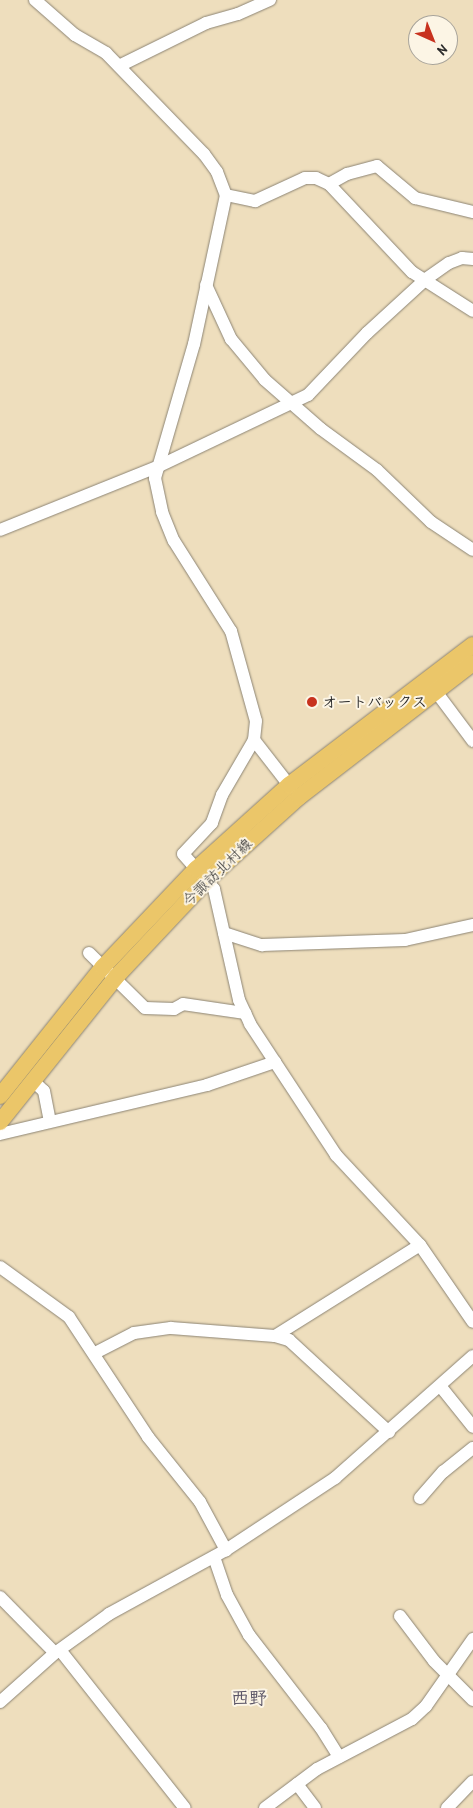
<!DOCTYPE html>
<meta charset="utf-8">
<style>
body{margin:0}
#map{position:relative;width:473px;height:1808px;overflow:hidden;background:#eedebd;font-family:"Patrick Hand","Klee One",sans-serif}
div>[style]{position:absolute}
.roads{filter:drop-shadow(0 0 1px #8c8474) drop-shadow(0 0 1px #8c8474)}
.minor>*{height:12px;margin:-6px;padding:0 6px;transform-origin:6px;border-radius:6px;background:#fff}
.major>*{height:16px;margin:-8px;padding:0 8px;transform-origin:8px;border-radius:8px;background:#ebc669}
.dots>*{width:14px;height:14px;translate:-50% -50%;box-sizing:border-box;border:2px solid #fcf5e5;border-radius:50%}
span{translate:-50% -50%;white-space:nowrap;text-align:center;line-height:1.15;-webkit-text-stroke:4px #fcf5e5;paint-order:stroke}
.poi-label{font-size:15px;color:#2b2b2b;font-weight:700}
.left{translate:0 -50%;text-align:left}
.street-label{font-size:15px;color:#2b2b2b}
.quarter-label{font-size:18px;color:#5c5667;font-weight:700}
.north{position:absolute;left:408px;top:15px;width:50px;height:50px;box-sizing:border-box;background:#fcf5e5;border:1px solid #a8a49b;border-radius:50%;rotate:136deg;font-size:14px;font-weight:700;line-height:20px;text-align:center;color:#2b2b2b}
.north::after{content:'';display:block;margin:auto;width:18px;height:22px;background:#c8321e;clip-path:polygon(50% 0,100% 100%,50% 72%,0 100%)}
</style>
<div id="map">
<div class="roads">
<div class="minor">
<div style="left:35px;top:0;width:53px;rotate:41.2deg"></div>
<div style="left:75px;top:35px;width:36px;rotate:30deg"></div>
<div style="left:106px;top:53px;width:141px;rotate:45.9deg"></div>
<div style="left:204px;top:154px;width:22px;rotate:54deg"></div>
<div style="left:217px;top:172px;width:25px;rotate:69deg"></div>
<div style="left:226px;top:195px;width:152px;rotate:102.1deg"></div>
<div style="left:194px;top:344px;width:140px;rotate:106.2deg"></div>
<div style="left:155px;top:478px;width:35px;rotate:78deg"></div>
<div style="left:162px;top:512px;width:31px;rotate:68deg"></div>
<div style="left:174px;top:541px;width:107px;rotate:57.7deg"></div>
<div style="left:231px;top:631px;width:93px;rotate:74.5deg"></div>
<div style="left:256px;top:721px;width:19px;rotate:96deg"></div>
<div style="left:254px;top:740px;width:64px;rotate:120.2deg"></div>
<div style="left:222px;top:795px;width:30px;rotate:110deg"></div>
<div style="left:212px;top:823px;width:42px;rotate:133.1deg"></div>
<div style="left:183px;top:854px;width:47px;rotate:48.5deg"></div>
<div style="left:214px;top:889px;width:114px;rotate:77.3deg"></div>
<div style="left:239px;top:1000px;width:26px;rotate:65deg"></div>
<div style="left:250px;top:1024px;width:157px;rotate:56.7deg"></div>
<div style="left:336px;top:1155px;width:123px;rotate:47deg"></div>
<div style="left:420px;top:1245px;width:93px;rotate:55.5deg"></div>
<div style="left:119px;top:66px;width:97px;rotate:-26.3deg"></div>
<div style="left:206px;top:23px;width:33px;rotate:-16deg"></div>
<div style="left:238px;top:14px;width:35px;rotate:-24deg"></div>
<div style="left:329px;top:184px;width:21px;rotate:-29deg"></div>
<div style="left:347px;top:174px;width:31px;rotate:-15deg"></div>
<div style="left:377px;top:166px;width:50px;rotate:40.1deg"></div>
<div style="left:415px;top:198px;width:60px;rotate:13.6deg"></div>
<div style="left:226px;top:195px;width:30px;rotate:12deg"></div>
<div style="left:255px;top:201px;width:55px;rotate:-24.7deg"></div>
<div style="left:305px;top:178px;width:11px"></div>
<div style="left:316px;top:178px;width:14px;rotate:25deg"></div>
<div style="left:329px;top:184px;width:121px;rotate:46.7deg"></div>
<div style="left:412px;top:272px;width:72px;rotate:32.6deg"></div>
<div style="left:206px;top:285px;width:60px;rotate:65.2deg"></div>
<div style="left:231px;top:339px;width:53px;rotate:50.3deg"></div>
<div style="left:265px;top:380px;width:74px;rotate:41.2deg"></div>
<div style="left:321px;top:429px;width:69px;rotate:36.2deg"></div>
<div style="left:377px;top:470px;width:75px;rotate:43.9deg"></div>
<div style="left:431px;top:522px;width:50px;rotate:33.7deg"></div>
<div style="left:0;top:530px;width:169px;rotate:-21.9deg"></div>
<div style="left:157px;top:467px;width:167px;rotate:-25.5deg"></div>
<div style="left:308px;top:395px;width:86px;rotate:-46.4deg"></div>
<div style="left:367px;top:333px;width:80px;rotate:-42.5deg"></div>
<div style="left:426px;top:279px;width:28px;rotate:-35deg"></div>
<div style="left:449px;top:263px;width:14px;rotate:-21deg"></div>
<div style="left:462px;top:258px;width:11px;rotate:5deg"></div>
<div style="left:431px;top:685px;width:70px;rotate:53.1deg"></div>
<div style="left:254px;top:740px;width:57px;rotate:52.1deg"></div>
<div style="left:224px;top:933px;width:40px;rotate:18deg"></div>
<div style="left:262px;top:945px;width:143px;rotate:-2deg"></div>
<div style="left:405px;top:940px;width:70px;rotate:-12.4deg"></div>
<div style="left:89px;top:953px;width:78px;rotate:44.5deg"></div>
<div style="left:145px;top:1008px;width:29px;rotate:2deg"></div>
<div style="left:174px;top:1009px;width:10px;rotate:-29deg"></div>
<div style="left:183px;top:1004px;width:63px;rotate:8.3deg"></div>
<div style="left:32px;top:1080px;width:16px;rotate:43deg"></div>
<div style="left:44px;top:1091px;width:31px;rotate:79deg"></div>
<div style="left:0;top:1134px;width:213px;rotate:-13.3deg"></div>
<div style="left:207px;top:1085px;width:72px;rotate:-18.7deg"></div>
<div style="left:0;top:1267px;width:85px;rotate:35.9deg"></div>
<div style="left:69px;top:1317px;width:144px;rotate:56.6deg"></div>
<div style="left:148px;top:1437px;width:83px;rotate:51.3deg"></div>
<div style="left:200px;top:1502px;width:55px;rotate:61.6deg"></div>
<div style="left:275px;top:1336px;width:171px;rotate:-32.1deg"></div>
<div style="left:95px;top:1353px;width:44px;rotate:-27.1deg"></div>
<div style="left:134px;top:1333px;width:37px;rotate:-8deg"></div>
<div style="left:171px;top:1328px;width:104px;rotate:4.4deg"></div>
<div style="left:275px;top:1336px;width:15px;rotate:16deg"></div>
<div style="left:289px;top:1340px;width:136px;rotate:42.6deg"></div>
<div style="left:441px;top:1387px;width:51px;rotate:51.3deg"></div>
<div style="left:420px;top:1498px;width:35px;rotate:-49deg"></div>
<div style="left:443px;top:1472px;width:38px;rotate:-39deg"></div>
<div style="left:214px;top:1557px;width:40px;rotate:71.1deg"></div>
<div style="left:227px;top:1595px;width:46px;rotate:61.2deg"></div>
<div style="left:249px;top:1635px;width:118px;rotate:52.3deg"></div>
<div style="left:321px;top:1728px;width:34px;rotate:58deg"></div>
<div style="left:0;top:1597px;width:78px;rotate:45.5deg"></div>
<div style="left:400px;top:1616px;width:56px;rotate:52.9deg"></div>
<div style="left:434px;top:1661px;width:55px;rotate:45deg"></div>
<div style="left:60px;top:1650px;width:201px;rotate:51.7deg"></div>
<div style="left:0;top:1702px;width:74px;rotate:-41.7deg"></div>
<div style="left:55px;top:1653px;width:67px;rotate:-35.8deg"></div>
<div style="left:109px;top:1614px;width:133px;rotate:-28.7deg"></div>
<div style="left:226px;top:1550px;width:131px;rotate:-33.4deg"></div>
<div style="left:335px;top:1478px;width:184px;rotate:-41.5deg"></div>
<div style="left:297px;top:1784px;width:30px;rotate:53deg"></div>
<div style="left:265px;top:1808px;width:65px;rotate:-36.9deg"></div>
<div style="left:317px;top:1769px;width:107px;rotate:-27.8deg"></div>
<div style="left:412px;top:1719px;width:19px;rotate:-43deg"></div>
<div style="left:426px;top:1706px;width:82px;rotate:-55deg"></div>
<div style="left:447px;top:1808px;width:37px;rotate:-46deg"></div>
</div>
<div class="major">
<div style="left:0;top:1096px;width:165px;rotate:-51.4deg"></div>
<div style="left:103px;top:967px;width:135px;rotate:-46.5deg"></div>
<div style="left:196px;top:869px;width:125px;rotate:-42.1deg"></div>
<div style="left:289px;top:785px;width:231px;rotate:-37.3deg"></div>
<div style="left:0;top:1122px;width:186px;rotate:-51.3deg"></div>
<div style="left:116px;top:977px;width:133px;rotate:-46.8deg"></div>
<div style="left:207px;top:880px;width:124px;rotate:-42.1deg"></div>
<div style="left:299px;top:797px;width:220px;rotate:-37.6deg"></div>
</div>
</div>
<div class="dots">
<div style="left:312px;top:702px;background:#c8321e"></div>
</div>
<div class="poi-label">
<span class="left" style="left:322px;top:702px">オートバックス</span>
</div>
<div class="street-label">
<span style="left:217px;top:872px;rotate:-44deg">今諏訪北村線</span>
</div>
<div class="quarter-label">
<span style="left:249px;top:1698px">西野</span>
</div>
<div class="north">N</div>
</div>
